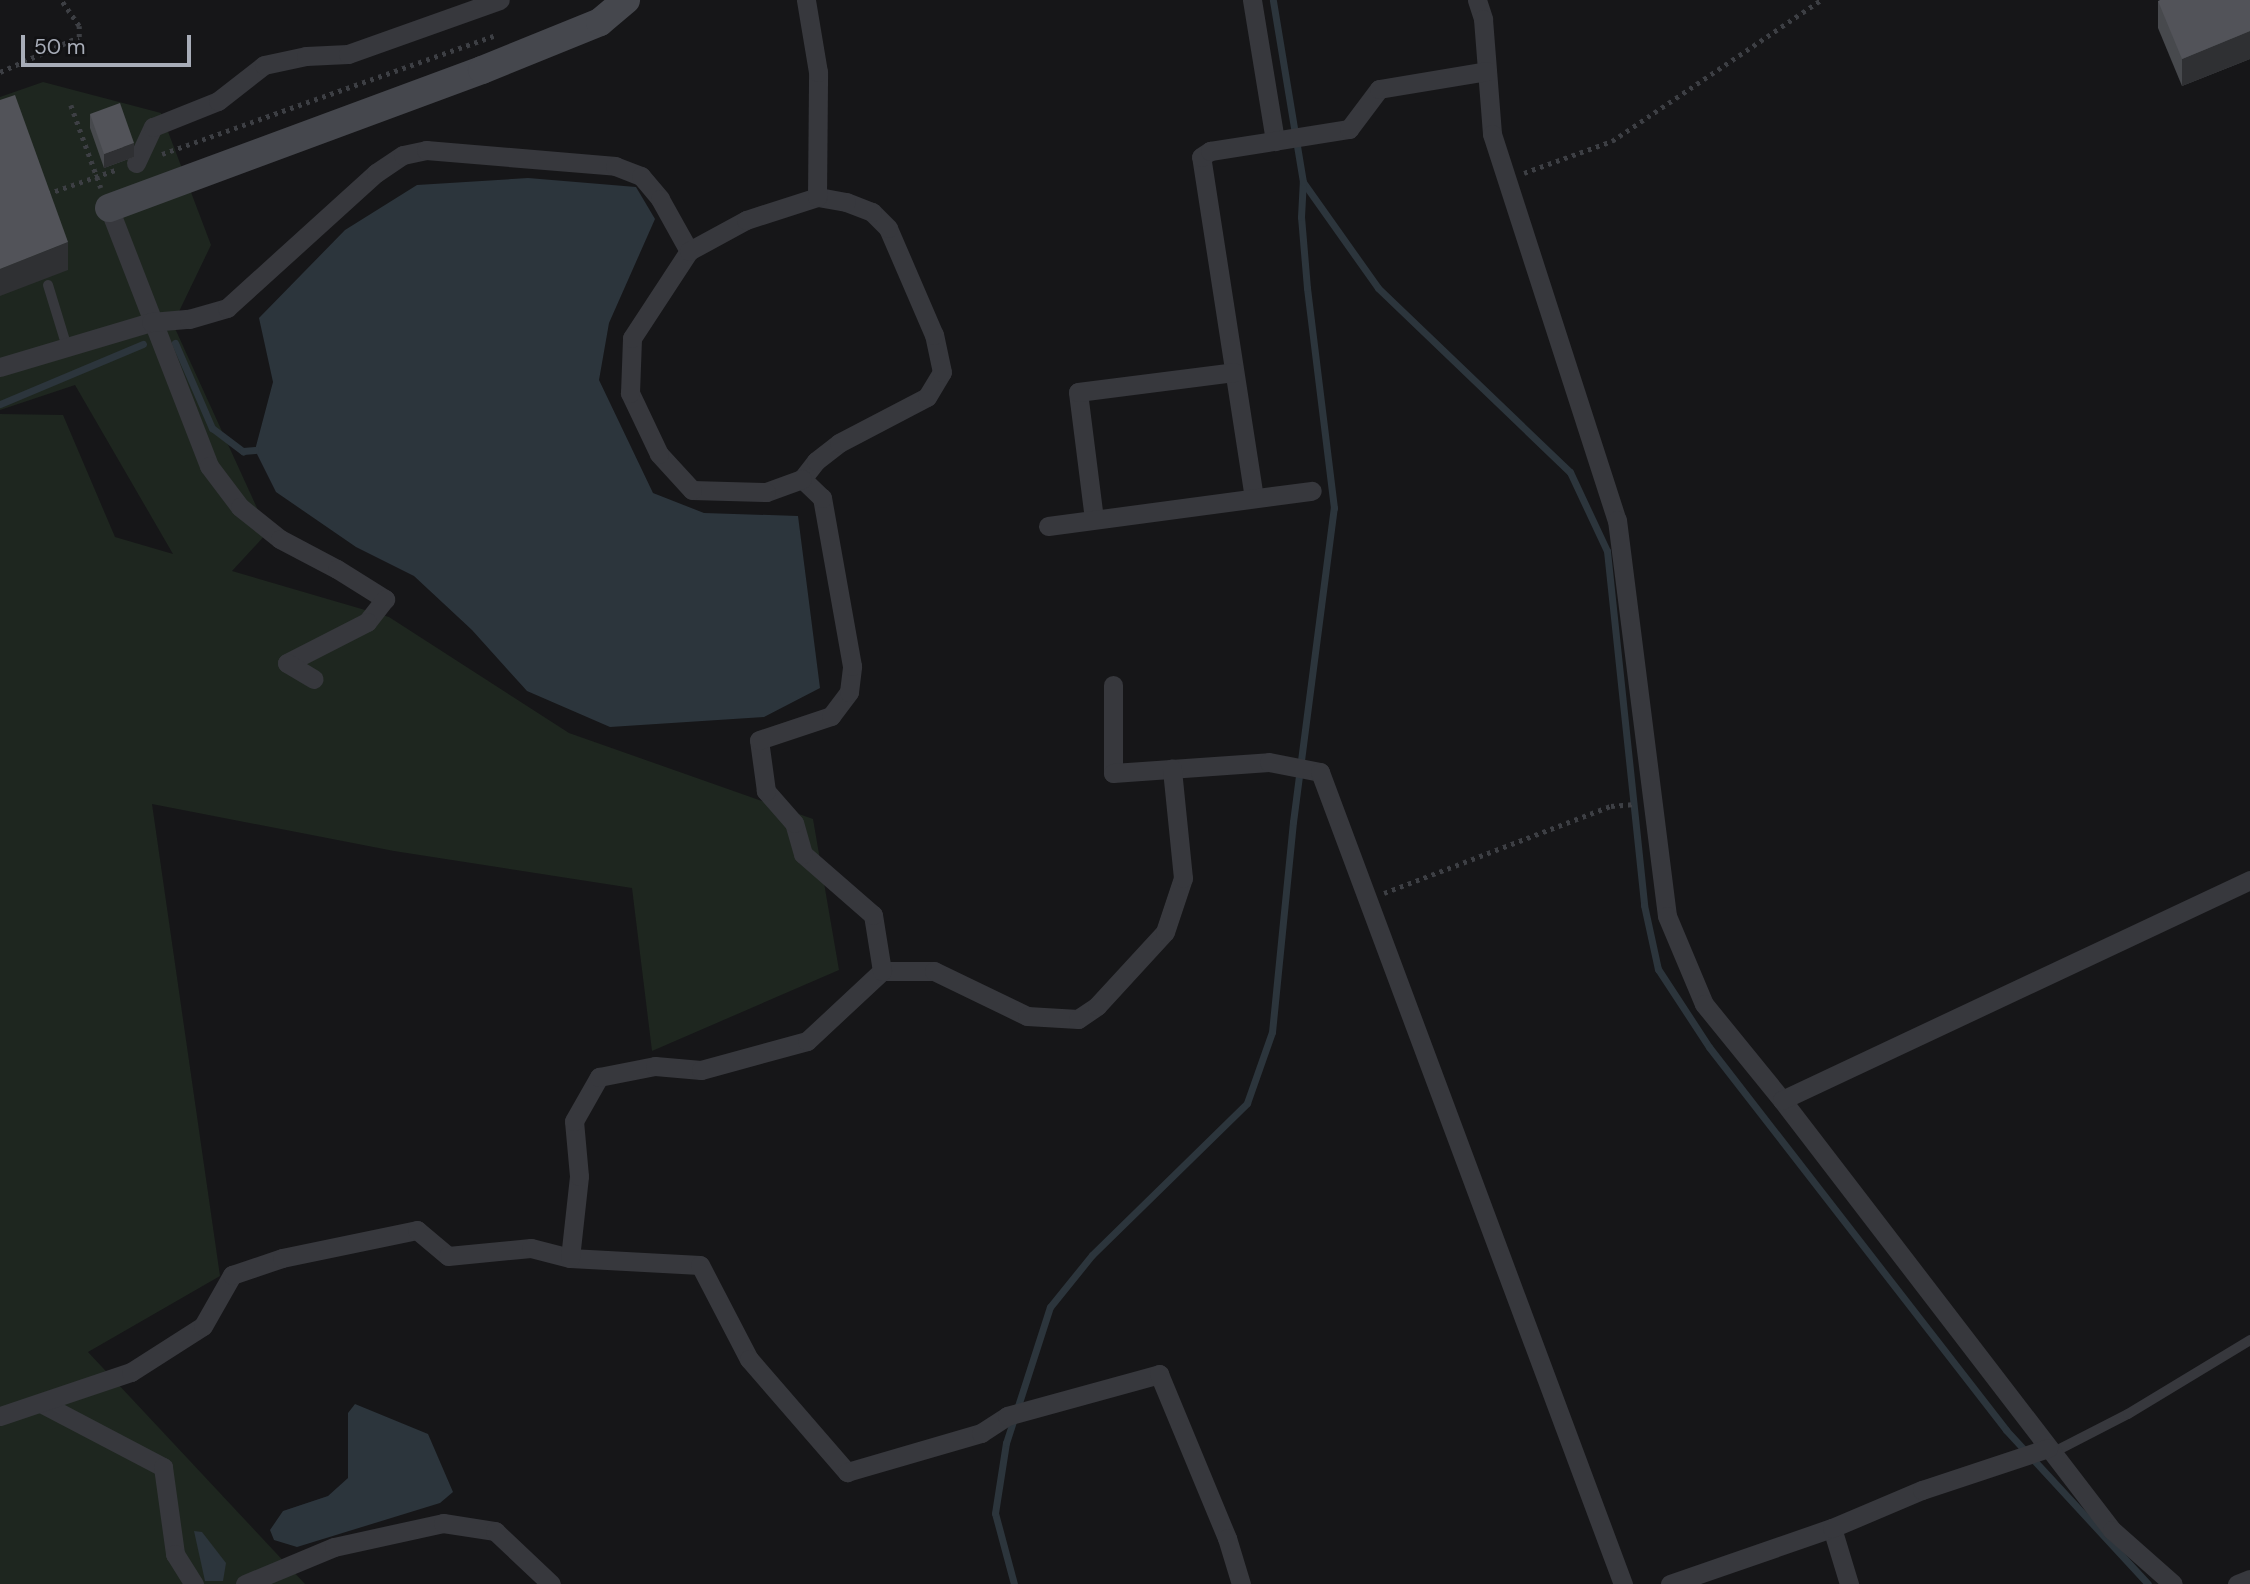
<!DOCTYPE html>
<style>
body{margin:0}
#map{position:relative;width:2250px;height:1584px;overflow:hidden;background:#161618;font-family:"DM Sans",sans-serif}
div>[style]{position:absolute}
.green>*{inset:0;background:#1e261f}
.water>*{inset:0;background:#2c353c}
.stream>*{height:7px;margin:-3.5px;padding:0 3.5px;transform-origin:3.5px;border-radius:3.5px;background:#2c353c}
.path>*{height:4.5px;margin-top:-2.25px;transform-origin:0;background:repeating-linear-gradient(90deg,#3d3f44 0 3.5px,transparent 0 8.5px)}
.lane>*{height:10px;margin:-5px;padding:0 5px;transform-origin:5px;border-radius:5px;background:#37383d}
.street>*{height:19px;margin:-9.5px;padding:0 9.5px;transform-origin:9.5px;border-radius:9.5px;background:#37383d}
.secondary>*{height:28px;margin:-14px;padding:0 14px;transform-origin:14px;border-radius:14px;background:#45474d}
.wall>*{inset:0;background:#47494d}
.shaded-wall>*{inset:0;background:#2f3033}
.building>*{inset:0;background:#525359}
span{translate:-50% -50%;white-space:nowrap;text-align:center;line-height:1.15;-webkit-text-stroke:6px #111113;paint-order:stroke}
.scale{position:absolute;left:21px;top:35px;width:170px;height:32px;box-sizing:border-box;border:4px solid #a8adb8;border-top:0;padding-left:9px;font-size:21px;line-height:24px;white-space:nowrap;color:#a8adb8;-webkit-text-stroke:5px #111113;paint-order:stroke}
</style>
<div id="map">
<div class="green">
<div style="clip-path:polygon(43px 82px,161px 113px,211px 245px,173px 324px,268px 532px,232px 571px,389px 617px,569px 733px,813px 819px,839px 970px,652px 1051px,632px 888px,394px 851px,152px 804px,220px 1276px,88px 1352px,305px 1584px,0 1584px,0 414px,63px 415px,115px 537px,173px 554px,75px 385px,0 410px,0 97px)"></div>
</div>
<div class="water">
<div style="clip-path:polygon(528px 178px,636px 187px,655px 219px,609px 323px,599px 380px,653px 493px,704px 513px,798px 516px,820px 688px,764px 717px,610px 727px,527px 691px,472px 630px,414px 576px,356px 547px,276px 492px,255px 450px,273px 382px,259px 318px,345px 230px,417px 185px)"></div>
<div style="clip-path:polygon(355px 1404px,428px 1434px,453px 1492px,440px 1503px,297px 1547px,274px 1540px,270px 1530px,283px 1511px,328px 1496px,348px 1478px,348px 1413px)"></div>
<div style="clip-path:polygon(194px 1531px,202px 1532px,226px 1563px,223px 1581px,205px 1581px)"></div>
</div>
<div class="stream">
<div style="left:1303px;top:182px;width:130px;rotate:54.7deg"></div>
<div style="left:1378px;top:288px;width:266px;rotate:43.8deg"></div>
<div style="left:1570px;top:472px;width:87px;rotate:64.9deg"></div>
<div style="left:1607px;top:551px;width:356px;rotate:84deg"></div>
<div style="left:1644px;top:905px;width:66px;rotate:77.7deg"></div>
<div style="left:1658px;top:969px;width:93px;rotate:56.8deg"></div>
<div style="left:1709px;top:1047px;width:485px;rotate:52.2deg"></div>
<div style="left:2006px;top:1430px;width:209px;rotate:47.3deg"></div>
<div style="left:175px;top:343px;width:93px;rotate:66.5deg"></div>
<div style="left:212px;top:428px;width:39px;rotate:37deg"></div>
<div style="left:243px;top:451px;width:12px;rotate:-5deg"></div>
<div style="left:0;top:404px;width:155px;rotate:-22.8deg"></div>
<div style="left:1014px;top:1584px;width:73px;rotate:-105deg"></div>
<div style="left:995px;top:1513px;width:71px;rotate:-81.1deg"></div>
<div style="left:1006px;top:1443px;width:143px;rotate:-72.1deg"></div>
<div style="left:1050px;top:1307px;width:67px;rotate:-51.1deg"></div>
<div style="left:1092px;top:1255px;width:217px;rotate:-44.4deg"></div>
<div style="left:1247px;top:1103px;width:75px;rotate:-70.6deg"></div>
<div style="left:1272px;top:1032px;width:211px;rotate:-84.3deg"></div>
<div style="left:1293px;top:822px;width:317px;rotate:-82.6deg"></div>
<div style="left:1334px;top:508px;width:222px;rotate:-97deg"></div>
<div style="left:1307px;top:288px;width:71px;rotate:-94.8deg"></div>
<div style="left:1301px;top:217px;width:35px;rotate:-87deg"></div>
<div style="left:1303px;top:182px;width:184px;rotate:-99.4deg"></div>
</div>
<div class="path">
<div style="left:0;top:72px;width:86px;rotate:-23.9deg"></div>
<div style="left:79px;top:37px;width:11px;rotate:-90deg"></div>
<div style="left:79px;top:26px;width:32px;rotate:-125deg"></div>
<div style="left:71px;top:105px;width:88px;rotate:70.1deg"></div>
<div style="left:162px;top:154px;width:352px;rotate:-19.6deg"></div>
<div style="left:1524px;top:173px;width:94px;rotate:-20deg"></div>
<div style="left:1612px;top:141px;width:252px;rotate:-34deg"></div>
<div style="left:47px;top:194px;width:75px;rotate:-19.4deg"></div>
<div style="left:1384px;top:893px;width:243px;rotate:-21deg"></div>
<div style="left:1611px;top:806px;width:24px;rotate:-5deg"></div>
</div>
<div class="lane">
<div style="left:48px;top:285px;width:65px;rotate:73deg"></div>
<div style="left:2052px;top:1453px;width:85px;rotate:-27.2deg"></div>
<div style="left:2128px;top:1414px;width:143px;rotate:-31.2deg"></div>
</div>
<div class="street">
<div style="left:1252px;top:0;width:143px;rotate:80.7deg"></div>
<div style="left:1477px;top:0;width:20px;rotate:72deg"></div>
<div style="left:1483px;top:19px;width:115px;rotate:85.5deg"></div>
<div style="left:1492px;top:134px;width:406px;rotate:72.1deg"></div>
<div style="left:1617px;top:520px;width:399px;rotate:82.8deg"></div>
<div style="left:1667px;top:916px;width:95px;rotate:67.2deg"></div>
<div style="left:1704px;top:1004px;width:124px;rotate:50.9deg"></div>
<div style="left:1782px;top:1100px;width:542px;rotate:52.5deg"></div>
<div style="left:2112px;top:1530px;width:81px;rotate:41.5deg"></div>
<div style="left:136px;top:163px;width:40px;rotate:-65deg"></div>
<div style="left:153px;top:127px;width:70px;rotate:-21.8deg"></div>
<div style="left:218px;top:101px;width:58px;rotate:-38deg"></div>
<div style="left:264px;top:65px;width:43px;rotate:-12.1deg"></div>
<div style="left:306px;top:56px;width:42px;rotate:-2.7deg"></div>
<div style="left:348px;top:54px;width:161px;rotate:-19.6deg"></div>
<div style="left:109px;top:208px;width:277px;rotate:68.8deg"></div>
<div style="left:209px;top:466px;width:51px;rotate:52.9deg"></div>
<div style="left:240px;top:507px;width:51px;rotate:38.7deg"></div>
<div style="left:280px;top:539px;width:64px;rotate:27.8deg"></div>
<div style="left:337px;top:569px;width:57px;rotate:32deg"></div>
<div style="left:385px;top:599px;width:29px;rotate:128deg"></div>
<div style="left:367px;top:622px;width:90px;rotate:152.9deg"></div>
<div style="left:287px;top:663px;width:31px;rotate:31deg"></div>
<div style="left:0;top:367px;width:158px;rotate:-16.6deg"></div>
<div style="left:151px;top:322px;width:38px;rotate:-5deg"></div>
<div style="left:189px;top:319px;width:40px;rotate:-16deg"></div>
<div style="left:227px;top:308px;width:201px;rotate:-42.2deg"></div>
<div style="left:376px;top:173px;width:32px;rotate:-34deg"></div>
<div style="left:403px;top:155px;width:24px;rotate:-12deg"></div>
<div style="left:426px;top:150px;width:190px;rotate:4.8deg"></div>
<div style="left:615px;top:166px;width:28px;rotate:21deg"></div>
<div style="left:641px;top:176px;width:30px;rotate:50deg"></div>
<div style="left:660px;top:199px;width:60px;rotate:60.9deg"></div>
<div style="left:802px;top:479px;width:23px;rotate:-52deg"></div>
<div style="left:816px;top:461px;width:29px;rotate:-38deg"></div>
<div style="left:839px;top:443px;width:99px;rotate:-27.6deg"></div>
<div style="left:927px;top:397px;width:29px;rotate:-59deg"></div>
<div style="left:942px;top:372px;width:38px;rotate:-102deg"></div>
<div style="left:934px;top:335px;width:116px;rotate:-113.3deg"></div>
<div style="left:888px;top:228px;width:23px;rotate:-135deg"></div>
<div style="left:872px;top:212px;width:28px;rotate:-159deg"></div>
<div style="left:846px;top:202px;width:29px;rotate:-170deg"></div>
<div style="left:1254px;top:498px;width:345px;rotate:-98.8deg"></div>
<div style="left:1201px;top:157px;width:11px;rotate:-34deg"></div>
<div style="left:1210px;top:151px;width:141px;rotate:-9deg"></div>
<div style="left:1349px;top:129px;width:50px;rotate:-53.1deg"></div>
<div style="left:1379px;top:89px;width:109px;rotate:-9.5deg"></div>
<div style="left:1094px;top:519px;width:128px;rotate:-97.2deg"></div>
<div style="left:1078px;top:392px;width:157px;rotate:-7.3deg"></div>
<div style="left:1048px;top:526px;width:266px;rotate:-7.6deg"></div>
<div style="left:1113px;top:685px;width:88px;rotate:90deg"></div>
<div style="left:1113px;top:773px;width:156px;rotate:-4deg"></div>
<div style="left:1269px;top:762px;width:52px;rotate:11.1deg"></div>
<div style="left:1320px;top:772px;width:867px;rotate:69.54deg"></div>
<div style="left:882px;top:971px;width:52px"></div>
<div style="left:934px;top:971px;width:103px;rotate:25.8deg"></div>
<div style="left:1027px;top:1016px;width:51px;rotate:3.4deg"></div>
<div style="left:1078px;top:1019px;width:23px;rotate:-34deg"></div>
<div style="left:1097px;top:1006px;width:100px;rotate:-47.4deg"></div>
<div style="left:1165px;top:932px;width:57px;rotate:-71.6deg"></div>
<div style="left:1183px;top:878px;width:110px;rotate:-95.8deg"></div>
<div style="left:1782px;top:1100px;width:517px;rotate:-25.18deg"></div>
<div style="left:570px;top:1258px;width:130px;rotate:3.1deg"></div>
<div style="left:700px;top:1265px;width:106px;rotate:62.5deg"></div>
<div style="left:749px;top:1359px;width:150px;rotate:49.1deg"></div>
<div style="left:847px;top:1472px;width:140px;rotate:-16.2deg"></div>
<div style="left:981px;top:1433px;width:31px;rotate:-33deg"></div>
<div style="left:1007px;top:1416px;width:158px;rotate:-15.4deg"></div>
<div style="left:1159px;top:1374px;width:178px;rotate:67.5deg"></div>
<div style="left:1227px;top:1538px;width:48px;rotate:73.1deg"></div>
<div style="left:41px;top:1403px;width:138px;rotate:27.7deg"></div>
<div style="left:163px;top:1467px;width:88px;rotate:82.1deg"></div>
<div style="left:175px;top:1554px;width:36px;rotate:58deg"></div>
<div style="left:0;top:1416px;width:138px;rotate:-18.6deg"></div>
<div style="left:131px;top:1372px;width:85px;rotate:-32.6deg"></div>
<div style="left:203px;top:1326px;width:59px;rotate:-60.4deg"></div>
<div style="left:232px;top:1275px;width:53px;rotate:-18.8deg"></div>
<div style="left:282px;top:1258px;width:138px;rotate:-11.7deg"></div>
<div style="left:417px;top:1230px;width:40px;rotate:40deg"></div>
<div style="left:448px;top:1256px;width:83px;rotate:-5.5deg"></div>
<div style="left:531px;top:1248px;width:40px;rotate:14.4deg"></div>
<div style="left:570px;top:1258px;width:82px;rotate:-83.7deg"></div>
<div style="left:579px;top:1176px;width:55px;rotate:-95.2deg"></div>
<div style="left:574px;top:1121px;width:51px;rotate:-60.4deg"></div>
<div style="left:599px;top:1077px;width:57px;rotate:-11.1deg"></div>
<div style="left:655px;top:1066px;width:46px;rotate:5deg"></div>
<div style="left:701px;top:1070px;width:110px;rotate:-15.3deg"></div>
<div style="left:807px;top:1041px;width:103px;rotate:-43deg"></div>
<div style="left:882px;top:971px;width:57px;rotate:-99.1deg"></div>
<div style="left:873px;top:915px;width:93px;rotate:-138.9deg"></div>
<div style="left:803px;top:854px;width:32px;rotate:-106deg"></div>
<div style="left:794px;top:823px;width:43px;rotate:-131.2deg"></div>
<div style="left:766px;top:791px;width:51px;rotate:-97.8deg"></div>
<div style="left:759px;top:740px;width:76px;rotate:-18.4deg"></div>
<div style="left:831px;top:716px;width:30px;rotate:-53deg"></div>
<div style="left:849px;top:692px;width:26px;rotate:-83deg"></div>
<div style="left:852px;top:666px;width:171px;rotate:-100.1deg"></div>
<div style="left:822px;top:498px;width:28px;rotate:-136deg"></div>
<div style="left:802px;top:479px;width:38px;rotate:160deg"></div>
<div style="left:766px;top:492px;width:74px;rotate:-178.5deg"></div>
<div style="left:692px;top:490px;width:49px;rotate:-132.5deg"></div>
<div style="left:659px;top:454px;width:68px;rotate:-115.4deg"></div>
<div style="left:630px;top:393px;width:55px;rotate:-87.9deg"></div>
<div style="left:632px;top:338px;width:104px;rotate:-56.8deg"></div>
<div style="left:689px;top:251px;width:65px;rotate:-28.5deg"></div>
<div style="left:746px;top:220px;width:75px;rotate:-17.9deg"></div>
<div style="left:817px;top:197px;width:125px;rotate:-89.5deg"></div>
<div style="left:818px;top:72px;width:73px;rotate:-99.5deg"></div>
<div style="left:1832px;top:1528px;width:59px;rotate:73.1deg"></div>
<div style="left:245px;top:1584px;width:96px;rotate:-22.6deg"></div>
<div style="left:334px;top:1547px;width:112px;rotate:-12.4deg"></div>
<div style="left:443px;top:1523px;width:53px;rotate:8.7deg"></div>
<div style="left:495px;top:1531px;width:77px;rotate:43.4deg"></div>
<div style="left:1670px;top:1584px;width:171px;rotate:-19.1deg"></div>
<div style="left:1832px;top:1528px;width:98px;rotate:-22.9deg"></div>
<div style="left:1922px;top:1490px;width:133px;rotate:-18.4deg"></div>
<div style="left:2237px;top:1584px;width:14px;rotate:-21deg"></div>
</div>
<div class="secondary">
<div style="left:109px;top:208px;width:398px;rotate:-20.3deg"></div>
<div style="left:482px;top:70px;width:127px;rotate:-22.1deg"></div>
<div style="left:600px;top:22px;width:34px;rotate:-40deg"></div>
</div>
<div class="wall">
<div style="clip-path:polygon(2250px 0,2250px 59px,2182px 86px,2158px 28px,2158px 1px)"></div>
<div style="clip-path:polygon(90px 114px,134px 157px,104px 168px,90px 128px)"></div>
</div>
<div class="shaded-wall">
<div style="clip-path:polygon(2250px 31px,2250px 59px,2182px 86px,2182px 59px)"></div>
<div style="clip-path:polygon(134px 143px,134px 157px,104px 168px,104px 154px)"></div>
<div style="clip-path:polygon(68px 242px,68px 270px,0 296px,0 269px)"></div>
</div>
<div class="building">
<div style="clip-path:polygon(2160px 0,2250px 0,2250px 31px,2182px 59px,2158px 1px)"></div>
<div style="clip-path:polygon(15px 95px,68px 242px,0 269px,0 100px)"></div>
<div style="clip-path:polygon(120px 103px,134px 143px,104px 154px,90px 114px)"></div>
</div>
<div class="scale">50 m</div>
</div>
